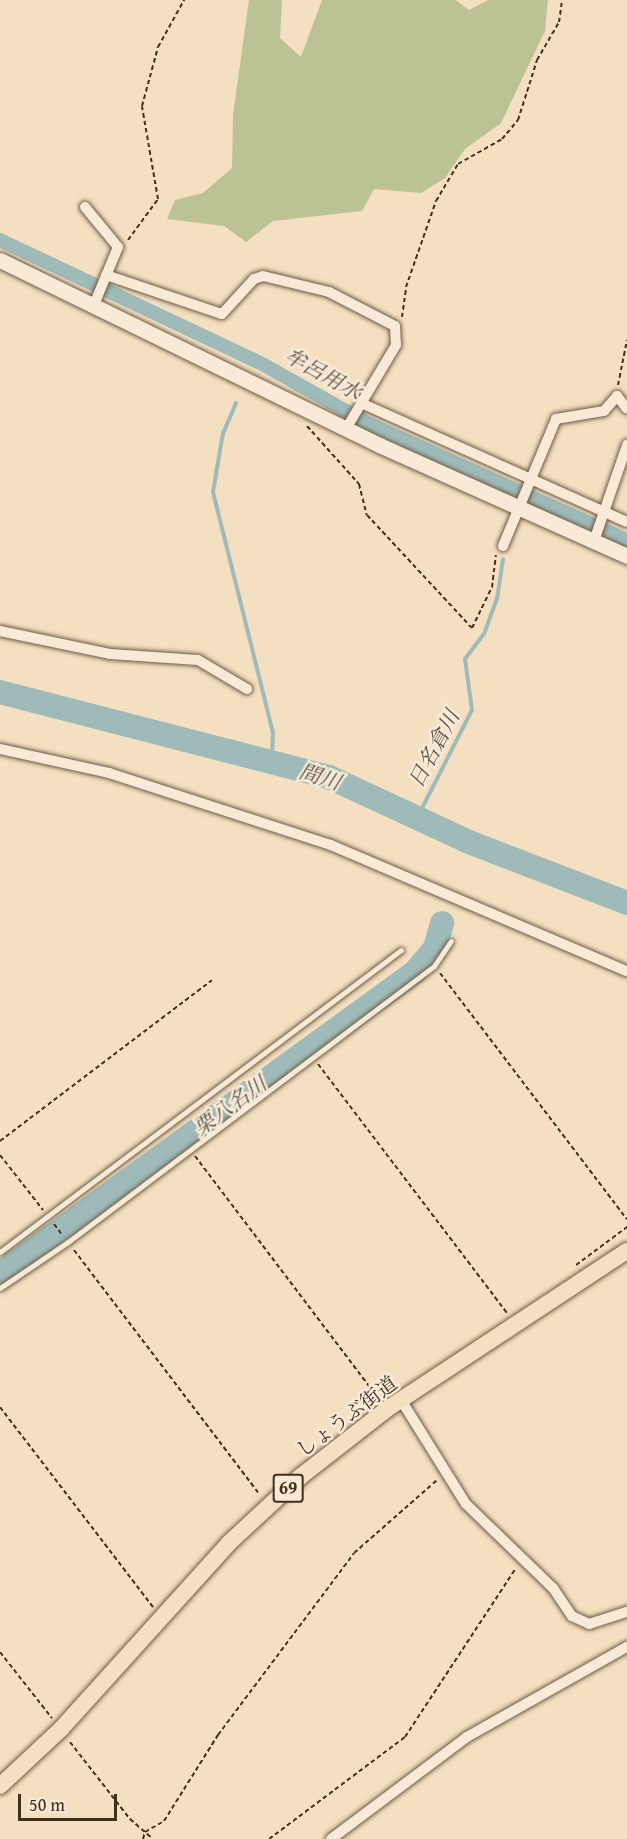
<!DOCTYPE html>
<meta charset="utf-8">
<style>
body{margin:0}
#map{position:relative;width:627px;height:1839px;overflow:hidden;background:#f4dfc1;font-family:"Gentium Book Plus","Noto Serif JP",serif}
div>[style]{position:absolute}
.green>*{inset:0;background:#bbc293}
.stream>*{height:4px;margin:-2px;padding:0 2px;transform-origin:2px;border-radius:2px;background:#9ebbba}
.canal>*{height:14px;margin:-7px;padding:0 7px;transform-origin:7px;border-radius:7px;background:#9ebbba}
.river>*{height:24px;margin:-12px;padding:0 12px;transform-origin:12px;border-radius:12px;background:#9ebbba}
.path>*{height:2px;margin-top:-1px;transform-origin:0;background:repeating-linear-gradient(90deg,#402f1b 0 4.5px,transparent 0 7.5px)}
.roads{filter:drop-shadow(0 0 2px #6d5b44) drop-shadow(0 0 2px #6d5b44)}
.lane>*{height:5px;margin:-2.5px;padding:0 2.5px;transform-origin:2.5px;border-radius:2.5px;background:#f8ead7}
.street>*{height:10px;margin:-5px;padding:0 5px;transform-origin:5px;border-radius:5px;background:#f8ead7}
.secondary>*{height:15px;margin:-7.5px;padding:0 7.5px;transform-origin:7.5px;border-radius:7.5px;background:#f8ead7}
.primary>*{height:16px;margin:-8px;padding:0 8px;transform-origin:8px;border-radius:8px;background:#f4dfc1}
span{translate:-50% -50%;white-space:nowrap;text-align:center;line-height:1.15;-webkit-text-stroke:5px #f8ead7;paint-order:stroke}
.shield-label span{padding:2px 4px;background:#f8ead7;border:2px solid;border-radius:4px;-webkit-text-stroke-width:0}
.shield-label{font-size:18px;color:#402f1b;font-weight:700}
.street-label{font-size:20px;color:#402f1b}
.water-label{font-size:21px;color:#585243;font-style:italic}
.scale{position:absolute;left:18px;top:1794px;width:99px;height:27px;box-sizing:border-box;border:3px solid #402f1b;border-top:0;padding-left:8px;font-size:18px;line-height:21px;white-space:nowrap;color:#402f1b;-webkit-text-stroke:4px #f8ead7;paint-order:stroke}
</style>
<div id="map">
<div class="green">
<div style="clip-path:polygon(249px 0,282px 0,280px 38px,301px 57px,322px 0,456px 0,469px 10px,488px 0,548px 0,545px 31px,501px 123px,465px 149px,445px 178px,421px 193px,374px 189px,362px 211px,273px 221px,246px 242px,224px 226px,167px 219px,175px 200px,203px 193px,232px 168px,233px 115px)"></div>
</div>
<div class="stream">
<div style="left:236px;top:403px;width:33px;rotate:113deg"></div>
<div style="left:223px;top:433px;width:60px;rotate:99.6deg"></div>
<div style="left:213px;top:492px;width:247px;rotate:76deg"></div>
<div style="left:273px;top:732px;width:28px;rotate:92deg"></div>
<div style="left:417px;top:818px;width:121px;rotate:-63deg"></div>
<div style="left:472px;top:710px;width:51px;rotate:-97.8deg"></div>
<div style="left:465px;top:659px;width:31px;rotate:-53deg"></div>
<div style="left:484px;top:634px;width:37px;rotate:-70deg"></div>
<div style="left:497px;top:599px;width:40px;rotate:-81.5deg"></div>
</div>
<div class="canal">
<div style="left:0;top:240px;width:292px;rotate:25.3deg"></div>
<div style="left:264px;top:365px;width:123px;rotate:29.3deg"></div>
<div style="left:371px;top:425px;width:281px;rotate:24.2deg"></div>
</div>
<div class="river">
<div style="left:0;top:692px;width:340px;rotate:14.5deg"></div>
<div style="left:329px;top:777px;width:154px;rotate:24.9deg"></div>
<div style="left:469px;top:842px;width:169px;rotate:21.1deg"></div>
<div style="left:0;top:1273px;width:513px;rotate:-35.95deg"></div>
<div style="left:415px;top:972px;width:31px;rotate:-50deg"></div>
<div style="left:435px;top:948px;width:26px;rotate:-74deg"></div>
</div>
<div class="path">
<div style="left:128px;top:240px;width:51px;rotate:-53.8deg"></div>
<div style="left:158px;top:199px;width:94px;rotate:-99.8deg"></div>
<div style="left:142px;top:106px;width:61px;rotate:-74.8deg"></div>
<div style="left:158px;top:47px;width:54px;rotate:-61deg"></div>
<div style="left:402px;top:317px;width:30px;rotate:-82deg"></div>
<div style="left:406px;top:287px;width:91px;rotate:-70.8deg"></div>
<div style="left:436px;top:201px;width:43px;rotate:-59.3deg"></div>
<div style="left:458px;top:164px;width:51px;rotate:-29.6deg"></div>
<div style="left:502px;top:139px;width:25px;rotate:-50deg"></div>
<div style="left:518px;top:120px;width:63px;rotate:-72.4deg"></div>
<div style="left:537px;top:60px;width:44px;rotate:-59.9deg"></div>
<div style="left:559px;top:22px;width:22px;rotate:-82deg"></div>
<div style="left:618px;top:385px;width:46px;rotate:-78.7deg"></div>
<div style="left:307px;top:426px;width:78px;rotate:48.1deg"></div>
<div style="left:359px;top:484px;width:32px;rotate:76deg"></div>
<div style="left:367px;top:515px;width:154px;rotate:47.1deg"></div>
<div style="left:472px;top:628px;width:46px;rotate:-64deg"></div>
<div style="left:492px;top:587px;width:32px;rotate:-83deg"></div>
<div style="left:440px;top:973px;width:309px;rotate:52.8deg"></div>
<div style="left:318px;top:1064px;width:313px;rotate:52.8deg"></div>
<div style="left:0;top:1141px;width:266px;rotate:-37.2deg"></div>
<div style="left:0;top:1155px;width:70px;rotate:52deg"></div>
<div style="left:195px;top:1156px;width:303px;rotate:52.9deg"></div>
<div style="left:54px;top:1224px;width:15px;rotate:53deg"></div>
<div style="left:74px;top:1250px;width:306px;rotate:52.8deg"></div>
<div style="left:576px;top:1265px;width:64px;rotate:-36.7deg"></div>
<div style="left:0;top:1407px;width:252px;rotate:52.6deg"></div>
<div style="left:0;top:1652px;width:84px;rotate:51.8deg"></div>
<div style="left:70px;top:1742px;width:98px;rotate:52.1deg"></div>
<div style="left:130px;top:1819px;width:30px;rotate:41deg"></div>
<div style="left:145px;top:1832px;width:22px;rotate:-30deg"></div>
<div style="left:164px;top:1821px;width:102px;rotate:-57.9deg"></div>
<div style="left:218px;top:1735px;width:227px;rotate:-53.2deg"></div>
<div style="left:354px;top:1553px;width:111px;rotate:-41.3deg"></div>
<div style="left:143px;top:1839px;width:7px;rotate:-74deg"></div>
<div style="left:269px;top:1839px;width:170px;rotate:-36.9deg"></div>
<div style="left:405px;top:1737px;width:202px;rotate:-56.7deg"></div>
</div>
<div class="roads">
<div class="lane">
<div style="left:0;top:1252px;width:502px;rotate:-36.98deg"></div>
<div style="left:0;top:1288px;width:82px;rotate:-34.1deg"></div>
<div style="left:68px;top:1242px;width:458px;rotate:-37deg"></div>
<div style="left:434px;top:966px;width:30px;rotate:-56deg"></div>
</div>
<div class="street">
<div style="left:85px;top:207px;width:52px;rotate:50.5deg"></div>
<div style="left:118px;top:247px;width:65px;rotate:112.6deg"></div>
<div style="left:106px;top:275px;width:122px;rotate:18.6deg"></div>
<div style="left:222px;top:314px;width:47px;rotate:-47.6deg"></div>
<div style="left:254px;top:279px;width:9px;rotate:-18deg"></div>
<div style="left:263px;top:276px;width:68px;rotate:13.6deg"></div>
<div style="left:329px;top:292px;width:74px;rotate:27.3deg"></div>
<div style="left:395px;top:326px;width:19px;rotate:87deg"></div>
<div style="left:396px;top:345px;width:98px;rotate:120.8deg"></div>
<div style="left:361px;top:403px;width:291px;rotate:24.1deg"></div>
<div style="left:594px;top:541px;width:102px;rotate:-71deg"></div>
<div style="left:503px;top:546px;width:138px;rotate:-67.3deg"></div>
<div style="left:556px;top:419px;width:49px;rotate:-9.5deg"></div>
<div style="left:604px;top:411px;width:20px;rotate:-49deg"></div>
<div style="left:617px;top:396px;width:16px;rotate:52deg"></div>
<div style="left:0;top:631px;width:112px;rotate:11.8deg"></div>
<div style="left:110px;top:654px;width:88px;rotate:3.9deg"></div>
<div style="left:198px;top:660px;width:57px;rotate:30.6deg"></div>
<div style="left:0;top:749px;width:112px;rotate:12.4deg"></div>
<div style="left:109px;top:773px;width:233px;rotate:18deg"></div>
<div style="left:331px;top:845px;width:322px;rotate:23.1deg"></div>
<div style="left:401px;top:1400px;width:123px;rotate:58deg"></div>
<div style="left:466px;top:1504px;width:121px;rotate:44deg"></div>
<div style="left:553px;top:1588px;width:34px;rotate:56deg"></div>
<div style="left:572px;top:1616px;width:19px;rotate:25deg"></div>
<div style="left:589px;top:1624px;width:40px;rotate:-18deg"></div>
<div style="left:331px;top:1839px;width:170px;rotate:-36.9deg"></div>
<div style="left:467px;top:1737px;width:184px;rotate:-29.4deg"></div>
</div>
<div class="secondary">
<div style="left:0;top:260px;width:422px;rotate:26deg"></div>
<div style="left:379px;top:445px;width:272px;rotate:24.1deg"></div>
</div>
<div class="primary">
<div style="left:0;top:1786px;width:83px;rotate:-43.1deg"></div>
<div style="left:61px;top:1729px;width:251px;rotate:-47.9deg"></div>
<div style="left:229px;top:1543px;width:97px;rotate:-42.9deg"></div>
<div style="left:300px;top:1477px;width:110px;rotate:-38deg"></div>
<div style="left:387px;top:1409px;width:287px;rotate:-33.4deg"></div>
</div>
</div>
<div class="shield-label">
<span style="left:288px;top:1488px">69</span>
</div>
<div class="street-label">
<span style="left:346px;top:1416px;rotate:-37deg">しょうぶ街道</span>
</div>
<div class="water-label">
<span style="left:323px;top:374px;rotate:29deg">牟呂用水</span>
<span style="left:434px;top:749px;rotate:-62deg">日名倉川</span>
<span style="left:320px;top:777px;rotate:18deg">間川</span>
<span style="left:230px;top:1106px;rotate:-36deg">栗八名川</span>
</div>
<div class="scale">50 m</div>
</div>
